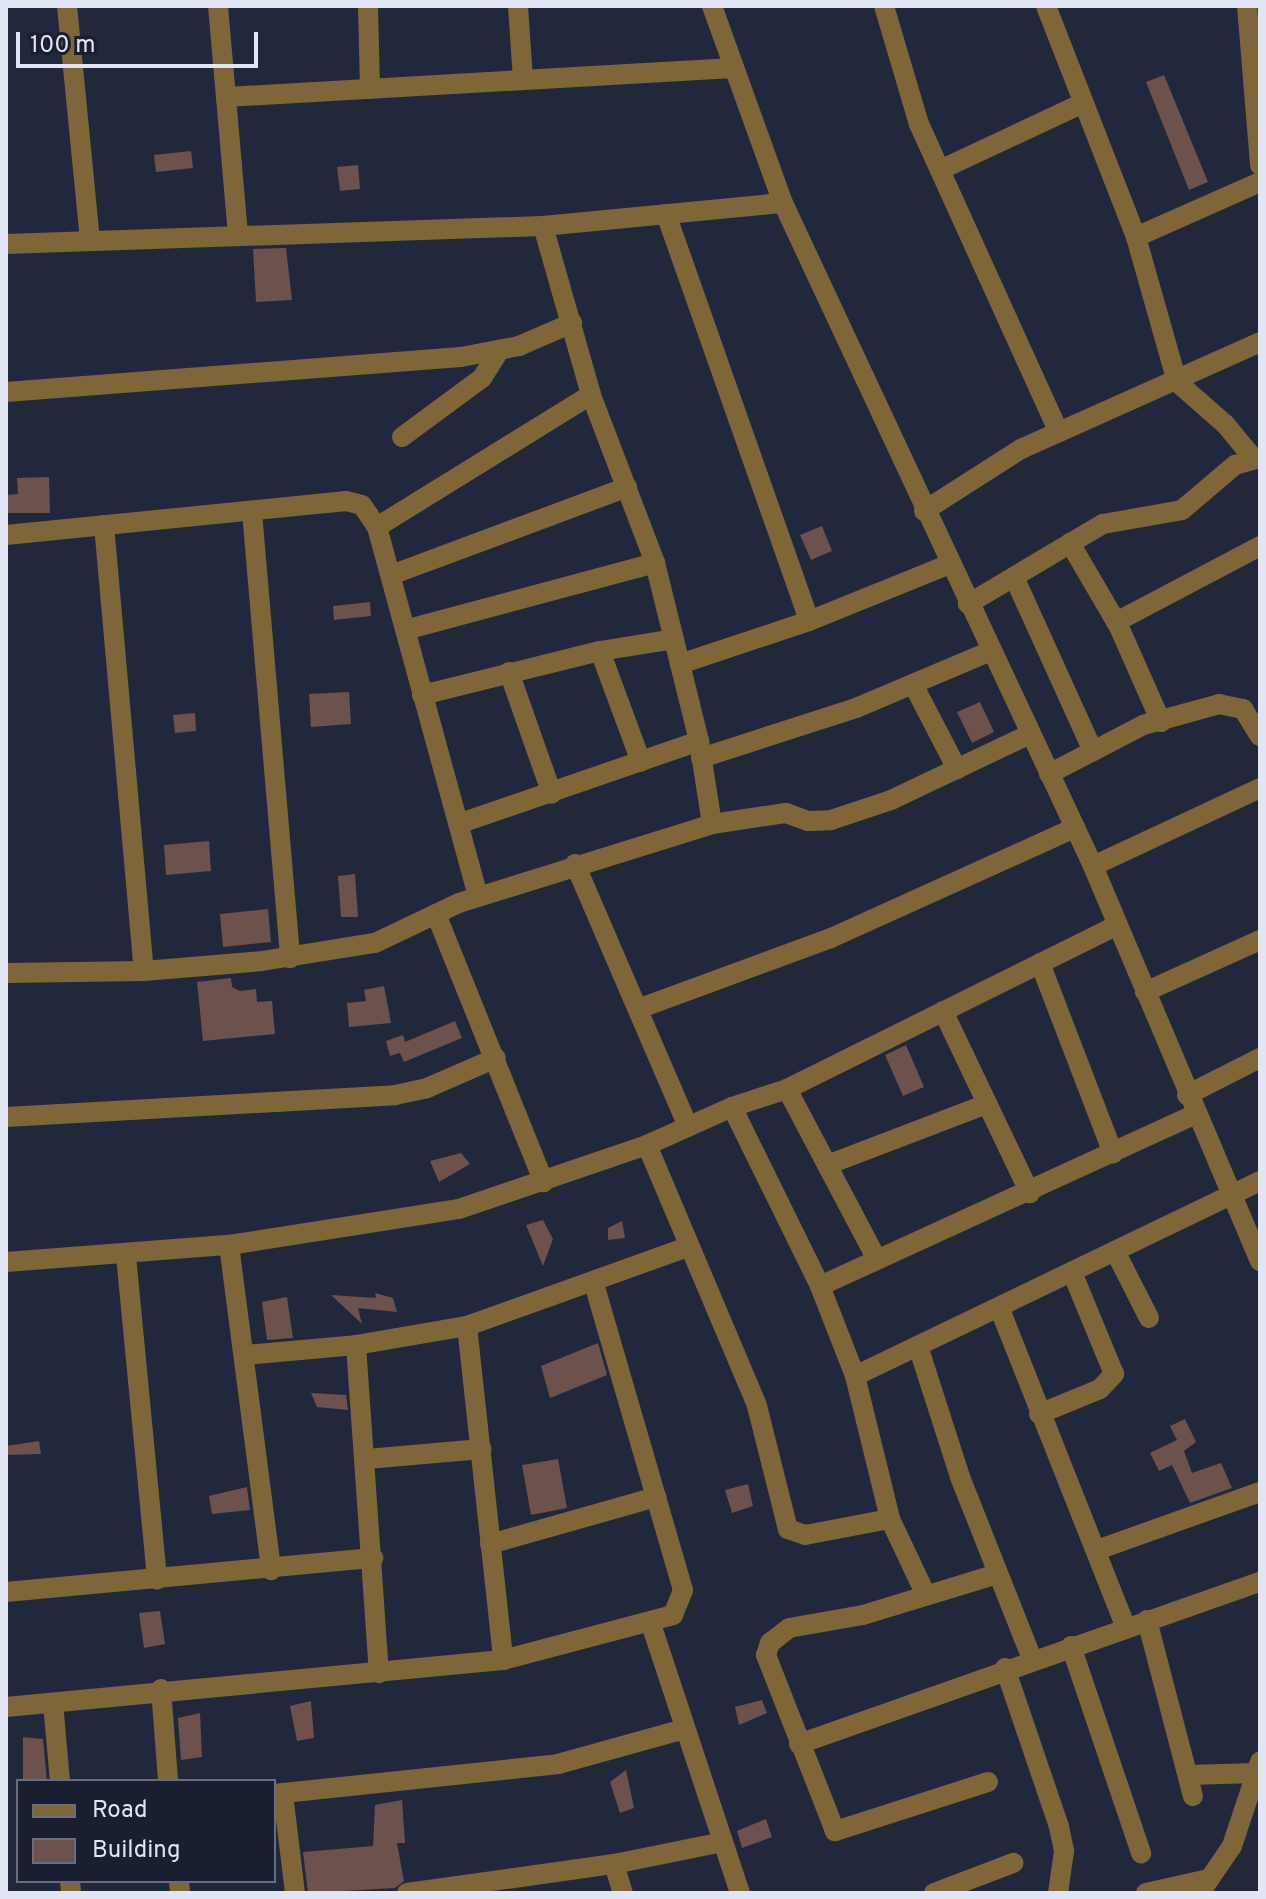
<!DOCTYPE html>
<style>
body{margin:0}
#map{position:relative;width:1266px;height:1899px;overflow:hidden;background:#22283c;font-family:Overpass,sans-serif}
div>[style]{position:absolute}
.building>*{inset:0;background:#6c514c}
.minor>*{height:20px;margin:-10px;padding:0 10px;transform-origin:10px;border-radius:10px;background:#7f6639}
span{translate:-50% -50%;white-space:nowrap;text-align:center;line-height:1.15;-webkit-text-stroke:7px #191e31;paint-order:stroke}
.frame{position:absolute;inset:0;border:8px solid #e2e6f4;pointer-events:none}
.legend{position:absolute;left:16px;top:1779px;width:260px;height:104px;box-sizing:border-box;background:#191e31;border:2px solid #696e7f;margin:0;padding:10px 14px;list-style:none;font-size:24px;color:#e2e6f4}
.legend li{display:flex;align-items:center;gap:16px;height:40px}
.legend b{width:40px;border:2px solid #696e7f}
.scale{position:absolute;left:16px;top:32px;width:242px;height:36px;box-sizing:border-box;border:4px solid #e2e6f4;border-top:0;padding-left:10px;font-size:24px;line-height:28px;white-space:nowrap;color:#e2e6f4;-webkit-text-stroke:6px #191e31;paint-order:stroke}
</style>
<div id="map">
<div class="building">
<div style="clip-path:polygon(1164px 75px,1208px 182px,1189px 190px,1146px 82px)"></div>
<div style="clip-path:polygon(191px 151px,193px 168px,156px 172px,154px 155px)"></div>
<div style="clip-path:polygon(358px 165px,360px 189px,340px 191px,337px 167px)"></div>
<div style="clip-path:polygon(286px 248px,292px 300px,256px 302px,253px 249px)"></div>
<div style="clip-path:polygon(49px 477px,50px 513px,6px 513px,6px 495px,18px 494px,17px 478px)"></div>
<div style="clip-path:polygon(822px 526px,832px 551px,811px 560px,800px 535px)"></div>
<div style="clip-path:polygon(370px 602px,371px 616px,334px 620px,333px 606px)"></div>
<div style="clip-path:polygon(349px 692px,351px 724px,311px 727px,309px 694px)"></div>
<div style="clip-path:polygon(980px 702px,994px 732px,972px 743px,957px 712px)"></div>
<div style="clip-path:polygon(195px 713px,196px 731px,175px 733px,173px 715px)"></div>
<div style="clip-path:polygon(209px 841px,211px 871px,166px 875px,164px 845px)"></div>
<div style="clip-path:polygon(355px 874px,358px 917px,341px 917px,338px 876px)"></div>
<div style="clip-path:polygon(268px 909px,271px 942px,223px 947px,220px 914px)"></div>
<div style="clip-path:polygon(231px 978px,232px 987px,240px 991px,256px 989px,257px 1002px,272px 1001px,275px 1034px,203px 1041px,197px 982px)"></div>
<div style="clip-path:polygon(384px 986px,391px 1023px,349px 1027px,347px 1003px,366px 1001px,364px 990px)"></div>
<div style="clip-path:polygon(455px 1021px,462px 1038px,404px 1062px,400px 1053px,390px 1056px,386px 1041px,403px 1035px,405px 1042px)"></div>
<div style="clip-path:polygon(906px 1045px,924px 1087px,903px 1096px,885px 1055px)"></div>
<div style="clip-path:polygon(461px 1153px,470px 1164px,439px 1182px,430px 1161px)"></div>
<div style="clip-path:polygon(543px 1220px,553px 1239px,543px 1266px,526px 1225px)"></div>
<div style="clip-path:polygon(622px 1221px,625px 1238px,608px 1240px,608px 1228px)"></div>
<div style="clip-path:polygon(375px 1293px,393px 1298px,397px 1312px,358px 1308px,362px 1324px,331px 1295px,376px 1298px)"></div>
<div style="clip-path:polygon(287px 1297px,293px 1338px,267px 1340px,262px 1302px)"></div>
<div style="clip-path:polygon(598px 1343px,607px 1375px,550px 1398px,541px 1366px)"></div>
<div style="clip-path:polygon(311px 1393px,346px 1395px,348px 1410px,317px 1407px)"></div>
<div style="clip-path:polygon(1185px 1419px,1196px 1442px,1184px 1451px,1192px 1473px,1221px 1463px,1232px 1488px,1190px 1503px,1172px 1465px,1159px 1471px,1150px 1453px,1177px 1440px,1170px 1426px)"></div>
<div style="clip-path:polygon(39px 1441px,41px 1454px,6px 1455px,6px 1446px)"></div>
<div style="clip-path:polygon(558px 1459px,567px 1508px,531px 1515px,522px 1465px)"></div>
<div style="clip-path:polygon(748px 1484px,753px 1506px,732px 1513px,725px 1490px)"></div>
<div style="clip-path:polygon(247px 1487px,250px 1510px,212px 1514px,209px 1496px)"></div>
<div style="clip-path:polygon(160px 1611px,165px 1644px,144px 1648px,139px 1613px)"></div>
<div style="clip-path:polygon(762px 1700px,767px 1713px,739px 1725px,735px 1707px)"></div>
<div style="clip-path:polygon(311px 1701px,314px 1738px,297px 1741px,290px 1706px)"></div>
<div style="clip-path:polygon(200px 1713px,202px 1757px,181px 1760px,178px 1718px)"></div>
<div style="clip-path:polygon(23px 1737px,43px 1739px,47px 1781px,23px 1781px)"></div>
<div style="clip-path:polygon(626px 1770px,634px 1808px,620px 1813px,610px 1782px)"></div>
<div style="clip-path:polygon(402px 1800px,405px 1843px,397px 1843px,404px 1881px,395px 1888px,308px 1893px,303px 1852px,373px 1846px,375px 1805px)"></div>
<div style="clip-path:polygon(766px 1819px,772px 1837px,742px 1848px,737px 1831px)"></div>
</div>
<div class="minor">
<div style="left:67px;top:6px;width:236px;rotate:84.4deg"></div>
<div style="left:218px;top:6px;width:231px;rotate:85deg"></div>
<div style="left:368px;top:6px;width:83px;rotate:88.6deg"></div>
<div style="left:518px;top:6px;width:74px;rotate:86.1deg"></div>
<div style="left:712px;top:6px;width:209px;rotate:70.2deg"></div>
<div style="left:783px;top:203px;width:732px;rotate:64.94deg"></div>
<div style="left:1093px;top:866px;width:429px;rotate:67.1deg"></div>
<div style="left:884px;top:6px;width:123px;rotate:73.5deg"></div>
<div style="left:919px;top:124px;width:338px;rotate:65.6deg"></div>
<div style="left:1046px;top:6px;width:248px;rotate:68.7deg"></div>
<div style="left:1136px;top:237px;width:151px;rotate:74.2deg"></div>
<div style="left:1177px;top:382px;width:64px;rotate:41.2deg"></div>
<div style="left:1225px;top:424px;width:45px;rotate:50.4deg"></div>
<div style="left:1247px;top:6px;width:160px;rotate:85.3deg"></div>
<div style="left:226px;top:97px;width:508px;rotate:-3.27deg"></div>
<div style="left:940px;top:170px;width:156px;rotate:-25.1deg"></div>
<div style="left:666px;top:214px;width:431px;rotate:70.6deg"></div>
<div style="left:543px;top:226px;width:176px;rotate:74.1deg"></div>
<div style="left:591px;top:395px;width:180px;rotate:69.1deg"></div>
<div style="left:655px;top:563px;width:183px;rotate:76.1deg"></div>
<div style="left:699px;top:741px;width:84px;rotate:81.1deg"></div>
<div style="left:1136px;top:237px;width:136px;rotate:-23.9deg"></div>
<div style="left:6px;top:244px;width:537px;rotate:-1.92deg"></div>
<div style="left:543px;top:226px;width:241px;rotate:-5.5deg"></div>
<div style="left:6px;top:392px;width:456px;rotate:-4.4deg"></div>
<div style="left:461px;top:357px;width:59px;rotate:-10.7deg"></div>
<div style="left:519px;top:346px;width:58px;rotate:-23.5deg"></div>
<div style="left:402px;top:437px;width:99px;rotate:-36.4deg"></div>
<div style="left:482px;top:378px;width:32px;rotate:-58deg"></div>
<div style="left:924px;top:511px;width:115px;rotate:-32.6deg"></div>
<div style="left:1021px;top:449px;width:262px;rotate:-24.1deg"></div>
<div style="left:252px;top:512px;width:448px;rotate:85.1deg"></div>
<div style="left:104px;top:525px;width:448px;rotate:84.9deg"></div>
<div style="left:377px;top:527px;width:251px;rotate:-31.7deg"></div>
<div style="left:6px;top:535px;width:342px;rotate:-5.7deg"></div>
<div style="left:346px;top:501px;width:16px;rotate:14deg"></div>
<div style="left:362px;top:505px;width:27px;rotate:56deg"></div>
<div style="left:377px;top:527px;width:383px;rotate:74.7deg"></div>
<div style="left:1070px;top:543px;width:97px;rotate:59.7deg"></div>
<div style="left:1119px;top:627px;width:104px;rotate:66.1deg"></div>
<div style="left:391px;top:575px;width:252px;rotate:-20.4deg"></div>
<div style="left:1014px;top:577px;width:191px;rotate:65.6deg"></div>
<div style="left:968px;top:604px;width:157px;rotate:-30.7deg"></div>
<div style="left:1103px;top:524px;width:80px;rotate:-10deg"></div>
<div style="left:1182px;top:510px;width:70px;rotate:-40.3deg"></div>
<div style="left:1235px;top:465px;width:26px;rotate:-16deg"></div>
<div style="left:1116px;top:622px;width:163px;rotate:-27.8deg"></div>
<div style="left:405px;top:630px;width:259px;rotate:-15deg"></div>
<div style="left:600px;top:651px;width:118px;rotate:69.7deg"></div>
<div style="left:680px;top:664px;width:136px;rotate:-18.4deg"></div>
<div style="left:809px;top:621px;width:152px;rotate:-22deg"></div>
<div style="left:509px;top:672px;width:129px;rotate:70.6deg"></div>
<div style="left:913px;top:684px;width:96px;rotate:62.6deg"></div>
<div style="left:422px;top:695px;width:183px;rotate:-13.9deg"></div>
<div style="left:600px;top:651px;width:75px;rotate:-9.2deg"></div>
<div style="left:701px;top:758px;width:163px;rotate:-17.9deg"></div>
<div style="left:856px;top:708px;width:147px;rotate:-22.9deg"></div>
<div style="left:1049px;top:774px;width:106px;rotate:-27.5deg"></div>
<div style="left:1143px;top:725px;width:79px;rotate:-15.4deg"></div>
<div style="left:1219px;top:704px;width:25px;rotate:12deg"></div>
<div style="left:1243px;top:709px;width:32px;rotate:58deg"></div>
<div style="left:461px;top:823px;width:252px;rotate:-19deg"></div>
<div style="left:575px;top:864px;width:286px;rotate:66.7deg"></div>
<div style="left:1093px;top:866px;width:184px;rotate:-25deg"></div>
<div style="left:436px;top:914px;width:289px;rotate:68.1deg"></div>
<div style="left:1040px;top:963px;width:204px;rotate:69deg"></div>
<div style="left:6px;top:973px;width:138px;rotate:-0.8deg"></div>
<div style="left:144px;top:971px;width:118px;rotate:-4.8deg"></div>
<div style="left:262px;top:961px;width:114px;rotate:-9.1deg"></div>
<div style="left:375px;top:943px;width:93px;rotate:-25.5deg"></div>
<div style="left:459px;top:903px;width:265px;rotate:-17.3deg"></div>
<div style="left:712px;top:824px;width:75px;rotate:-8.5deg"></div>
<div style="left:786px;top:813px;width:23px;rotate:20deg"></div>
<div style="left:808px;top:821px;width:23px;rotate:-2deg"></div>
<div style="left:831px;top:820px;width:63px;rotate:-18.4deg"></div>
<div style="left:891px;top:800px;width:154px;rotate:-25.4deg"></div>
<div style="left:1145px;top:992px;width:126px;rotate:-24.3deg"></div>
<div style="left:638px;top:1009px;width:206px;rotate:-20.2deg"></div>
<div style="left:831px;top:938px;width:268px;rotate:-24.3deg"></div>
<div style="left:943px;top:1011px;width:202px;rotate:64.5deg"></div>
<div style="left:787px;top:1089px;width:191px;rotate:62.2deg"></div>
<div style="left:1187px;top:1095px;width:82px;rotate:-26.9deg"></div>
<div style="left:732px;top:1107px;width:199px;rotate:63.8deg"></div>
<div style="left:820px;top:1286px;width:97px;rotate:68.7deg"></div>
<div style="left:855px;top:1376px;width:147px;rotate:76.2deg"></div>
<div style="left:890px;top:1519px;width:82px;rotate:64.7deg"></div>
<div style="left:6px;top:1117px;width:390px;rotate:-3.2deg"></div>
<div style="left:395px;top:1095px;width:33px;rotate:-12deg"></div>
<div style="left:427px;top:1088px;width:75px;rotate:-23.5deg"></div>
<div style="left:647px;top:1145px;width:283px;rotate:67.1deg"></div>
<div style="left:757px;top:1406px;width:127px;rotate:75.9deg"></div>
<div style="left:788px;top:1529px;width:18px;rotate:19deg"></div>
<div style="left:805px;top:1535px;width:86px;rotate:-10.7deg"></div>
<div style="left:827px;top:1165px;width:171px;rotate:-20.9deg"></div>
<div style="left:229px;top:1245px;width:328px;rotate:82.6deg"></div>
<div style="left:1115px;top:1251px;width:75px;rotate:63.1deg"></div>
<div style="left:126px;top:1256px;width:325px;rotate:84.5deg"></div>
<div style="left:6px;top:1262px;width:224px;rotate:-4.4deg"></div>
<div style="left:229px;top:1245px;width:233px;rotate:-8.9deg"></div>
<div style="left:459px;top:1209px;width:199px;rotate:-18.8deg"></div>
<div style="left:647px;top:1145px;width:93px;rotate:-24.1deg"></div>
<div style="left:732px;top:1107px;width:58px;rotate:-18.1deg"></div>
<div style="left:787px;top:1089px;width:369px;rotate:-26.4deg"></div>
<div style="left:820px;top:1286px;width:413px;rotate:-24.6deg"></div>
<div style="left:999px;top:1307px;width:344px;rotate:68.4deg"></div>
<div style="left:467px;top:1326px;width:336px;rotate:83.8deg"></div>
<div style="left:356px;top:1345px;width:329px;rotate:86deg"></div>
<div style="left:918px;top:1346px;width:138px;rotate:72.2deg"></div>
<div style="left:960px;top:1477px;width:196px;rotate:68.4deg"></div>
<div style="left:245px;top:1355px;width:111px;rotate:-5.1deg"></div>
<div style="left:356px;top:1345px;width:113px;rotate:-9.7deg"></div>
<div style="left:467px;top:1326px;width:235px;rotate:-19.7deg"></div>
<div style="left:855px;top:1376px;width:449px;rotate:-25.7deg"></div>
<div style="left:1039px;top:1414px;width:66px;rotate:-22.3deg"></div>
<div style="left:1100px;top:1389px;width:21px;rotate:-47deg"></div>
<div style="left:1114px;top:1374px;width:110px;rotate:-112.4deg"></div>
<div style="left:367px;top:1459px;width:115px;rotate:-5deg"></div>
<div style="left:490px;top:1544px;width:173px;rotate:-15.8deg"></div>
<div style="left:1097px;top:1550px;width:173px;rotate:-19.6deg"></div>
<div style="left:6px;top:1592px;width:369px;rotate:-5.3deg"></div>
<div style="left:1147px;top:1620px;width:182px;rotate:75.4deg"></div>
<div style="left:651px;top:1624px;width:283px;rotate:71.7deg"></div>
<div style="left:1071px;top:1646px;width:219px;rotate:71.3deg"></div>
<div style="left:1005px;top:1668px;width:168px;rotate:71.2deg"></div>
<div style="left:1059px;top:1827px;width:25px;rotate:78deg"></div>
<div style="left:1064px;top:1851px;width:42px;rotate:98.1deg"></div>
<div style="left:161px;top:1689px;width:92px;rotate:85.6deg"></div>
<div style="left:53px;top:1703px;width:78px;rotate:84.9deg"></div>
<div style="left:6px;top:1707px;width:499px;rotate:-5.4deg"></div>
<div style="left:503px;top:1660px;width:176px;rotate:-14.8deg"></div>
<div style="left:673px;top:1615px;width:27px;rotate:-68deg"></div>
<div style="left:683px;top:1590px;width:319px;rotate:-106.2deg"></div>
<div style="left:799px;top:1744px;width:489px;rotate:-19.4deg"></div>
<div style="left:1188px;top:1775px;width:68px;rotate:-1.7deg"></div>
<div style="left:988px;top:1782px;width:161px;rotate:162.2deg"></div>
<div style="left:835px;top:1831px;width:189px;rotate:-111.4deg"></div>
<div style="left:766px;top:1655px;width:13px;rotate:-72deg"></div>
<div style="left:770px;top:1643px;width:24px;rotate:-38deg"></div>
<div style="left:789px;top:1628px;width:75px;rotate:-10deg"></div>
<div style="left:863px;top:1615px;width:140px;rotate:-17deg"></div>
<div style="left:274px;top:1794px;width:286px;rotate:-6deg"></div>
<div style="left:558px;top:1764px;width:131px;rotate:-15.5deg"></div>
<div style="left:283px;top:1794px;width:100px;rotate:83.1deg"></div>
<div style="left:614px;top:1864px;width:30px;rotate:73deg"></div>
<div style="left:70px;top:1881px;width:12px;rotate:85deg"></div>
<div style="left:179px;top:1881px;width:12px;rotate:85deg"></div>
<div style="left:407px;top:1893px;width:209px;rotate:-8deg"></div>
<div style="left:614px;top:1864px;width:111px;rotate:-11.4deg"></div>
<div style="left:934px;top:1893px;width:85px;rotate:-20.8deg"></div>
<div style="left:1146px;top:1893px;width:64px;rotate:-12.7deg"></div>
<div style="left:1200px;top:1893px;width:57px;rotate:-55.8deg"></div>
<div style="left:1232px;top:1846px;width:89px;rotate:-71.6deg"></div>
</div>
<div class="frame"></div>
<ul class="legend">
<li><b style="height:10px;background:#7f6639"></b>Road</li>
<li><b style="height:22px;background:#6c514c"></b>Building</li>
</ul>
<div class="scale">100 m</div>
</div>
